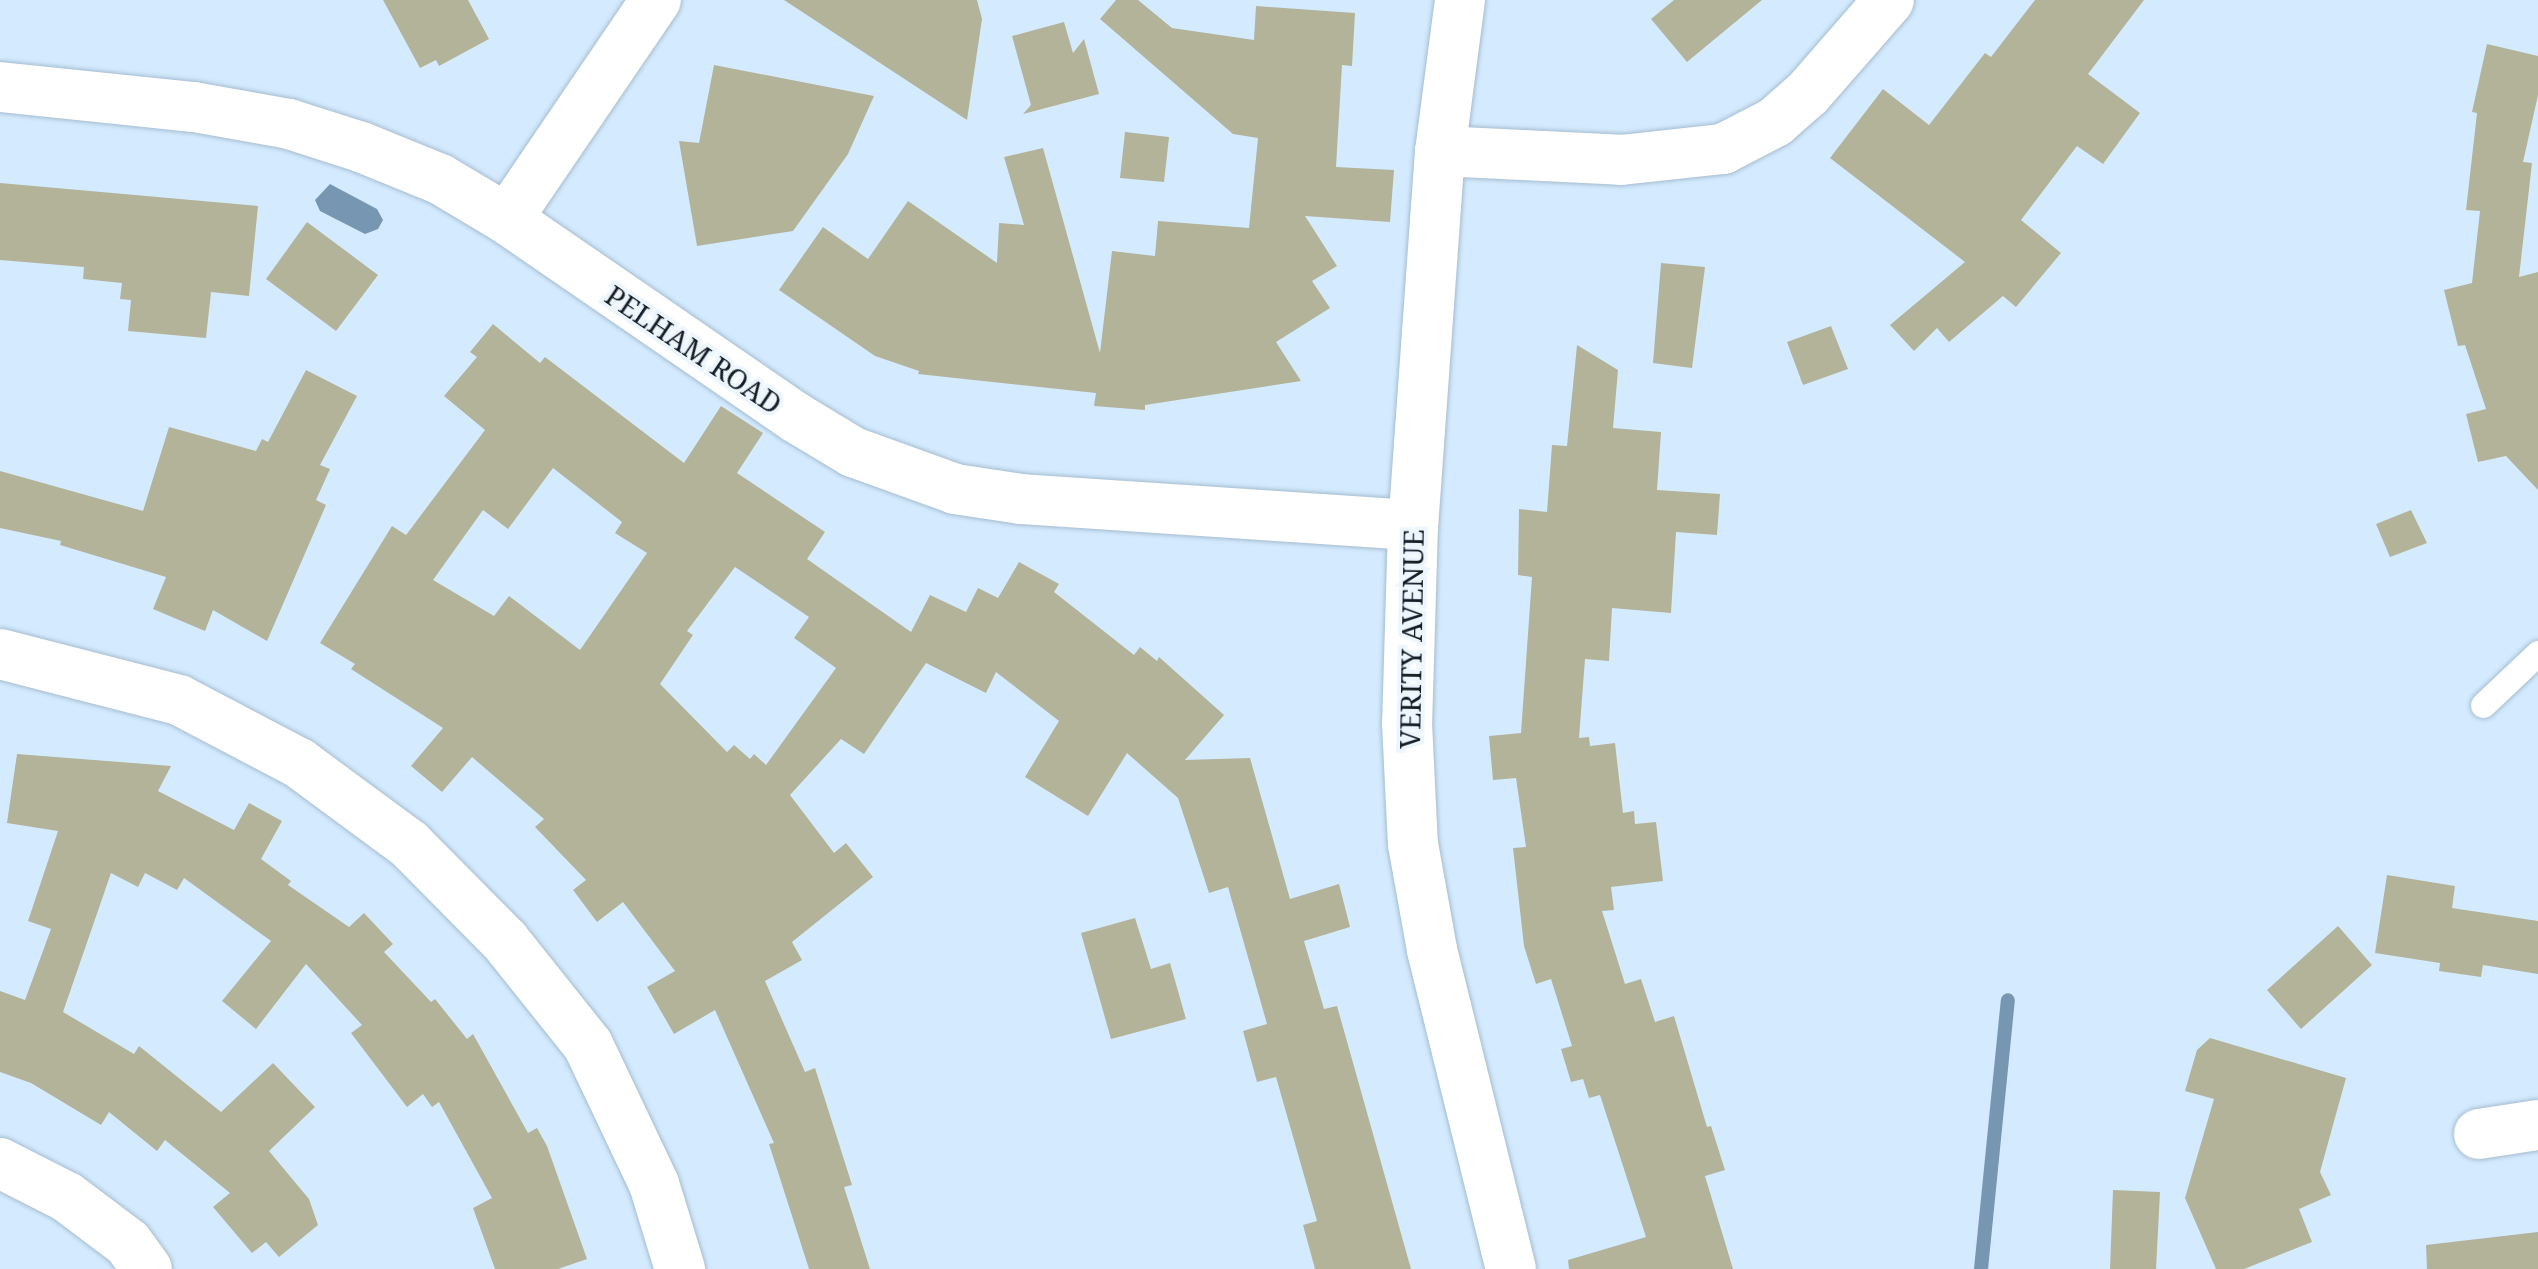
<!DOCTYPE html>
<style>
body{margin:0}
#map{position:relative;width:2538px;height:1269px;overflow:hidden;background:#d4ebff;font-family:"Noto Serif",serif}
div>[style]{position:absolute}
.water>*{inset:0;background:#7796b2}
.stream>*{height:14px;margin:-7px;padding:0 7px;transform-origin:7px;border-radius:7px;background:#7796b2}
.building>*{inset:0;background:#b3b399}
.roads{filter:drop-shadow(0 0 2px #a6bccf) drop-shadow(0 0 2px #a6bccf)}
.service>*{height:25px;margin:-12.5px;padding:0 12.5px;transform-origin:12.5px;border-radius:12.5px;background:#fff}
.minor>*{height:50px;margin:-25px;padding:0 25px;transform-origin:25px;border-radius:25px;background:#fff}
span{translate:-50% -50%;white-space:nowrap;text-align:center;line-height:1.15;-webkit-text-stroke:8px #edf6fe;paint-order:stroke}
.street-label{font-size:28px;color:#141c24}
</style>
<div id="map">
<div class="water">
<div style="clip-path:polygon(330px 184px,377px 209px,383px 220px,378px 229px,365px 234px,320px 211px,315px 200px)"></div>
</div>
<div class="stream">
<div style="left:1981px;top:1269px;width:270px;rotate:-84.3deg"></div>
</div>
<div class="building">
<div style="clip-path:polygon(383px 0,468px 0,489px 39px,439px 66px,436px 60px,420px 68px)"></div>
<div style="clip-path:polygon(784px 0,977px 0,982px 19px,967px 120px)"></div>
<div style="clip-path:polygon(1116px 0,1138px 0,1172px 28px,1254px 40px,1256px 6px,1355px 13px,1352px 66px,1342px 65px,1336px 167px,1394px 170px,1390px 222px,1305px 216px,1337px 266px,1312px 281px,1330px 308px,1276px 342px,1301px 381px,1145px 405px,1145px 410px,1094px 406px,1096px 393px,918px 374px,919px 371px,875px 356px,779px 290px,823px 227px,868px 259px,908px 201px,997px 263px,999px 223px,1024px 225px,1004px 157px,1043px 148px,1100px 353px,1112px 251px,1155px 256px,1158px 221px,1249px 228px,1258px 138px,1233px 134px,1100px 19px)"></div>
<div style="clip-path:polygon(1674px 0,1762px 0,1687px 62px,1651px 19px)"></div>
<div style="clip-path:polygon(2035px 0,2144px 0,2088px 74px,2140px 113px,2103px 164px,2077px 146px,2021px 220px,2061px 253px,2016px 307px,2003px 296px,1949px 342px,1937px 328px,1914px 351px,1890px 325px,1965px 262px,1830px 158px,1883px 89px,1929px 125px,1985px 53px,1991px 57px)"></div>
<div style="clip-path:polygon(1064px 22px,1073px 53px,1084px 39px,1099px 94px,1023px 114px,1031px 105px,1012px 36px)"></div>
<div style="clip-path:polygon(2487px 44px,2538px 56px,2538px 95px,2523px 162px,2532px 163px,2519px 277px,2538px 272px,2538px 490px,2506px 456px,2478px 462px,2466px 414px,2486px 409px,2465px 345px,2458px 346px,2444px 290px,2472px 283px,2480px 211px,2466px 210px,2477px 113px,2472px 112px)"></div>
<div style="clip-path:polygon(714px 65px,874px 96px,848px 154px,793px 231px,697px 246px,679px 141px,699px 143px)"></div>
<div style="clip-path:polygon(1125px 132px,1169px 137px,1164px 182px,1120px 178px)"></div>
<div style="clip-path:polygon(0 183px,258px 206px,249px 296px,211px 292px,206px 338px,128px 331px,131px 300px,120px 299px,122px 283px,83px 279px,84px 267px,0 260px)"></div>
<div style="clip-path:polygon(307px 222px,378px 275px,336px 331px,266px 279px)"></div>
<div style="clip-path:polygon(1661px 263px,1705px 267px,1692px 368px,1653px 363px)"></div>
<div style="clip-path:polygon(evenodd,493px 324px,540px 363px,545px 357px,684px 463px,721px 406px,763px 433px,737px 473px,825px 532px,807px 559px,911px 632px,930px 595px,966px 612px,978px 588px,998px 598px,1019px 562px,1059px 584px,1054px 592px,1134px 655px,1140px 647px,1157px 661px,1159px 657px,1224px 715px,1185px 760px,1250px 758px,1290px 899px,1339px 884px,1350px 927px,1304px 941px,1324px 1009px,1337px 1006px,1411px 1269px,1315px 1269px,1303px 1225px,1317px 1221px,1276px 1077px,1257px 1082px,1243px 1031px,1267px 1024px,1228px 887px,1209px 893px,1178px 798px,1127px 753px,1088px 816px,1025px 777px,1059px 721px,996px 672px,986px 693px,926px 663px,864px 754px,841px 739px,790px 795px,834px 853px,846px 843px,873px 877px,792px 942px,802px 960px,765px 981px,805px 1072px,815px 1068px,852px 1185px,844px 1187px,870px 1269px,809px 1269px,769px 1144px,774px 1143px,715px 1010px,674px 1034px,647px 987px,675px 971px,623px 902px,597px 922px,573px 890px,586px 880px,535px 827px,544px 819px,472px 757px,442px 792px,411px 766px,443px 728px,351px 669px,355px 664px,320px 643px,392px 526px,406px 535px,485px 430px,444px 396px,477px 357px,470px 352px,493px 324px,553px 468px,622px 522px,615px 533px,647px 553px,580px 650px,509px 596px,494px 616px,433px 580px,483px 510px,508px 529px,553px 468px,493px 324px,735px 567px,809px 617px,794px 638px,836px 668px,766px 765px,754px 754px,750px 759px,734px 745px,727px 752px,660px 684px,693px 635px,687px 631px,735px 567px)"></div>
<div style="clip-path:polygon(1831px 326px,1848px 369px,1803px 385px,1787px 342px)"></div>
<div style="clip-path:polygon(1577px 345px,1618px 370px,1613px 428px,1661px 432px,1657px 490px,1720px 494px,1717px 535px,1676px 532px,1671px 613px,1612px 608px,1609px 661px,1585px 659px,1579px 738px,1589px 737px,1590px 746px,1615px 743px,1623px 813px,1634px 811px,1635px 824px,1656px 822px,1663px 881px,1611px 887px,1614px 910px,1602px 911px,1625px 984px,1641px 979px,1655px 1022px,1674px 1016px,1707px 1127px,1711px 1126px,1725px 1170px,1705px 1176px,1733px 1269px,1569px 1269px,1568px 1260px,1646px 1237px,1600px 1095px,1589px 1098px,1583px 1079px,1571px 1082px,1561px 1049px,1572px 1046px,1551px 979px,1536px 984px,1524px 946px,1513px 848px,1526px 847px,1516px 778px,1493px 780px,1489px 736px,1521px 733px,1532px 577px,1518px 575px,1519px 509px,1547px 512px,1552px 445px,1567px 446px)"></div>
<div style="clip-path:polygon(306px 370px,357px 396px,320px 465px,330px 469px,316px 500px,326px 505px,267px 641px,213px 610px,205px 631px,153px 609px,166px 577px,60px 545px,61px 541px,0 528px,0 471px,143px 511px,169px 427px,256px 451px,262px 439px,268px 442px)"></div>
<div style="clip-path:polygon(2411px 510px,2427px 543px,2390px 557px,2376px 524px)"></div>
<div style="clip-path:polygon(17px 754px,171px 766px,158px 791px,234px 830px,249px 803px,282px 821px,261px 859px,291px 881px,288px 885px,349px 927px,364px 913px,393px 944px,384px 952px,431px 1002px,435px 999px,467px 1039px,473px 1034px,528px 1133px,537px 1128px,547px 1146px,587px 1259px,558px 1269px,495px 1269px,473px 1208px,492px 1198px,439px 1102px,432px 1107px,423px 1094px,407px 1107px,351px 1033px,362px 1025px,306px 964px,256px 1029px,222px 1001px,271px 941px,184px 878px,177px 890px,145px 873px,138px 887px,111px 873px,63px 1012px,134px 1054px,139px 1046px,221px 1112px,273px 1063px,315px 1107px,269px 1151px,309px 1199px,318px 1225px,279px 1257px,266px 1242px,252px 1253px,213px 1207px,230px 1193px,165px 1140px,157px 1151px,109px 1112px,101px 1125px,31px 1083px,0 1072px,0 991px,25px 1000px,51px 929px,28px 921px,58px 831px,7px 823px)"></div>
<div style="clip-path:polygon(2387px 875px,2455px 886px,2452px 908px,2538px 921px,2538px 974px,2483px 965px,2481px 977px,2439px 971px,2440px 963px,2375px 953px)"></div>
<div style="clip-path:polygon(1135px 918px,1151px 969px,1170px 963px,1186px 1019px,1111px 1039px,1081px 933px)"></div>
<div style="clip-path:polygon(2338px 926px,2372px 965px,2301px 1029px,2267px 990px)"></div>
<div style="clip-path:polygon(2210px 1038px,2346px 1078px,2320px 1172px,2331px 1195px,2299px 1209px,2312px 1242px,2244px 1269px,2216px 1269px,2185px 1198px,2214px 1099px,2185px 1091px,2197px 1050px)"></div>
<div style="clip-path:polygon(2113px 1190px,2160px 1192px,2156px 1269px,2110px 1269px)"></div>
<div style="clip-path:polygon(2538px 1232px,2538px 1269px,2427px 1269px,2426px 1245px)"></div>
</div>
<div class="roads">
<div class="service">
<div style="left:2483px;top:705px;width:76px;rotate:-43.4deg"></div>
</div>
<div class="minor">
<div style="left:1460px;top:0;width:152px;rotate:97.5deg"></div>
<div style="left:1440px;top:151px;width:375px;rotate:94.1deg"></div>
<div style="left:1413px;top:525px;width:198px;rotate:91.7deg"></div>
<div style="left:1407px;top:723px;width:121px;rotate:87.2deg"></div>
<div style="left:1413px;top:844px;width:108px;rotate:79.8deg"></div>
<div style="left:1432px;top:950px;width:329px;rotate:76.1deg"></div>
<div style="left:0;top:87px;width:195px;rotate:5.9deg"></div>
<div style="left:194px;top:107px;width:97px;rotate:10.1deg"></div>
<div style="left:289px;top:124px;width:76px;rotate:17.7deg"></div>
<div style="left:361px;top:147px;width:85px;rotate:22.1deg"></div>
<div style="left:440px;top:179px;width:78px;rotate:30.8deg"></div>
<div style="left:507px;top:219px;width:349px;rotate:34.5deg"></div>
<div style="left:795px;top:417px;width:68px;rotate:31.1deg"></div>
<div style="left:853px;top:452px;width:109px;rotate:19.9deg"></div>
<div style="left:955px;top:489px;width:67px;rotate:8.6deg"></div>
<div style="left:1021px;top:499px;width:393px;rotate:3.8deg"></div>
<div style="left:1440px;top:151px;width:181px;rotate:2.8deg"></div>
<div style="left:1621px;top:160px;width:103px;rotate:-6.2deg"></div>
<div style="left:1723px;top:149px;width:59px;rotate:-27.4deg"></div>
<div style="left:1775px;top:122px;width:44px;rotate:-41.3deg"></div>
<div style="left:1808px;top:93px;width:123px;rotate:-48.9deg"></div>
<div style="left:507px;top:219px;width:265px;rotate:-55.8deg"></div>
<div style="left:0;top:654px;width:185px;rotate:14.4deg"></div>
<div style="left:179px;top:700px;width:136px;rotate:27.7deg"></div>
<div style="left:299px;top:763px;width:137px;rotate:36.4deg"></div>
<div style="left:409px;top:844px;width:136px;rotate:45.3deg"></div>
<div style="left:505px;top:941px;width:133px;rotate:51.4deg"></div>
<div style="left:588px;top:1045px;width:154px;rotate:64.6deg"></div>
<div style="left:654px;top:1184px;width:89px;rotate:73deg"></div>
<div style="left:2479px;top:1134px;width:60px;rotate:-8.7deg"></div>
<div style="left:0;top:1163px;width:75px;rotate:26.9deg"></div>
<div style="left:67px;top:1197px;width:76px;rotate:37deg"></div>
<div style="left:128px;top:1243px;width:32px;rotate:54deg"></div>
</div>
</div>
<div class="street-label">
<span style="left:694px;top:349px;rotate:34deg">PELHAM ROAD</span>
<span style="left:1411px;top:639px;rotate:-89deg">VERITY AVENUE</span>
</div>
</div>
